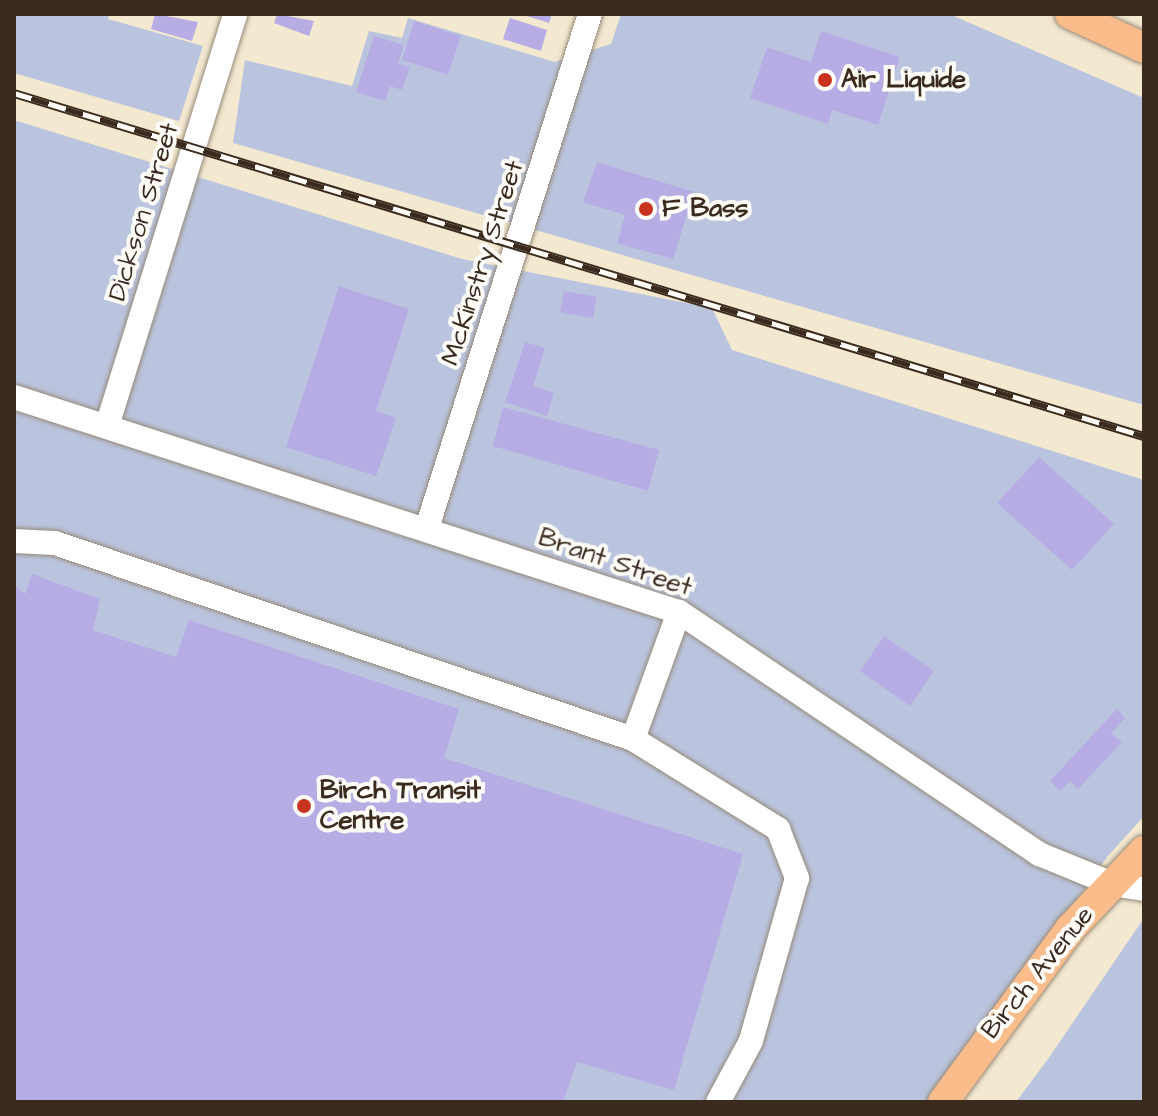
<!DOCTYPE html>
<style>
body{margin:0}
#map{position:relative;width:1158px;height:1116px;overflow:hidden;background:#f3e8d0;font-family:"Architects Daughter",sans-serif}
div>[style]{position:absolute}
.industrial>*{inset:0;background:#bac4de}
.building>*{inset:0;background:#b7ade4}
.roads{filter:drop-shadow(0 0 2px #978977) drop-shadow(0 0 2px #978977)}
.minor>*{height:24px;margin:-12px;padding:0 12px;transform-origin:12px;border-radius:12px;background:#fff}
.major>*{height:30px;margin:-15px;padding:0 15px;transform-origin:15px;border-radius:15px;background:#f9bc8a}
.rail>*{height:9px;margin-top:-4.5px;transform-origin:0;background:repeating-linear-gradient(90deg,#fdfcf7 0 18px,#3b2a1e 0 36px);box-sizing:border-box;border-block:2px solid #3b2a1e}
.dots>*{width:22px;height:22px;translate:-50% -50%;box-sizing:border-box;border:4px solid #fdfcf7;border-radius:50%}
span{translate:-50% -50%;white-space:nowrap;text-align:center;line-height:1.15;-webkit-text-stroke:8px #fdfcf7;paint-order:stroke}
.poi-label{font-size:26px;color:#3b2a1e;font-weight:700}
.left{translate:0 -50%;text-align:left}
.street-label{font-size:26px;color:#3b2a1e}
.frame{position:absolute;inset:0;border:16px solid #3b2a1e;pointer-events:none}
</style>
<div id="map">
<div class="industrial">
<div style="clip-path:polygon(14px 14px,109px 14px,108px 19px,203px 46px,179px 121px,14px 73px)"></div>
<div style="clip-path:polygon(621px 14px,949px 14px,1144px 98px,1144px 405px,233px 143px,245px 60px,352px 86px,369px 31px,402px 38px,408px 18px,555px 62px,611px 44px)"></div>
<div style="clip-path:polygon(14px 120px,462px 259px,712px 308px,732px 350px,1144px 480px,1144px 816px,1108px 856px,931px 1102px,14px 1102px)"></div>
<div style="clip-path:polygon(1144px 918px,1144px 1102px,1016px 1102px,1048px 1059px)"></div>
</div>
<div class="building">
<div style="clip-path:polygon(155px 14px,198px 22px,192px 41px,151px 29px)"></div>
<div style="clip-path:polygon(277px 14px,314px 21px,309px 36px,274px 23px)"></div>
<div style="clip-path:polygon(521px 14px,552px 14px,549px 23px)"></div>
<div style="clip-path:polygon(510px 18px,547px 30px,541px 51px,503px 39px)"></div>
<div style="clip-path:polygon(414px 21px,461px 36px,448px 75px,402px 60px)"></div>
<div style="clip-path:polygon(821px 31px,900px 57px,878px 125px,832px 110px,828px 124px,750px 98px,767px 47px,811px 62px)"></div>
<div style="clip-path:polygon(374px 36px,404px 45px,398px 64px,410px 67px,402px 90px,390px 86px,385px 101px,356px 92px)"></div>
<div style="clip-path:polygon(597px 162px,694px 192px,673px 259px,617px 243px,625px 215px,583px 202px)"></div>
<div style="clip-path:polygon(339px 286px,409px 309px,376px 411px,396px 418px,376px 476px,286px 447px)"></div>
<div style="clip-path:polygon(564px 291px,597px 297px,593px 318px,560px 312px)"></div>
<div style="clip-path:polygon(525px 342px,545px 348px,533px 386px,554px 393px,547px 416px,505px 402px)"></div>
<div style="clip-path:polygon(503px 407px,659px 450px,648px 491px,493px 446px)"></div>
<div style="clip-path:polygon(1039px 457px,1114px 524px,1072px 570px,997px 503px)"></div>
<div style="clip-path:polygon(32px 574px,100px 599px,93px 630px,176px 657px,189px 620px,459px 709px,444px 758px,743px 854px,674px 1090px,577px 1062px,563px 1102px,14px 1102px,14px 585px,25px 594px)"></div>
<div style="clip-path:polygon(884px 636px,934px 671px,910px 706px,860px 671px)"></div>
<div style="clip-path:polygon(1117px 709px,1125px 718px,1111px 733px,1122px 742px,1078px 789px,1070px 781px,1060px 791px,1050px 781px)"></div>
</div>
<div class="roads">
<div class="minor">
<div style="left:14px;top:397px;width:699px;rotate:17.92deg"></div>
<div style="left:679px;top:612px;width:434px;rotate:33.9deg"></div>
<div style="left:1039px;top:854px;width:79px;rotate:22.3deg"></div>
<div style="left:1112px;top:884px;width:32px;rotate:9deg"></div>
<div style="left:107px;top:426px;width:431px;rotate:-72.7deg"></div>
<div style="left:427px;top:528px;width:539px;rotate:-72.41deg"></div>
<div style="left:14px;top:541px;width:41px;rotate:2.8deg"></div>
<div style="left:55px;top:543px;width:610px;rotate:18.73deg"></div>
<div style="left:633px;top:739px;width:171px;rotate:31.8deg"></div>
<div style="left:778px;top:829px;width:53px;rotate:68.8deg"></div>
<div style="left:797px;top:878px;width:169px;rotate:105.8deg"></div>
<div style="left:751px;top:1041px;width:69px;rotate:118.4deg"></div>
<div style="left:633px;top:739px;width:135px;rotate:-70.1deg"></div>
</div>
<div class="major">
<div style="left:1070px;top:14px;width:81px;rotate:24.7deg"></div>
<div style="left:943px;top:1102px;width:215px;rotate:-53.7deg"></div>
<div style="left:1070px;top:929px;width:108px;rotate:-46.5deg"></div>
</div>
</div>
<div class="rail">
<div style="left:14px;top:93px;width:1181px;rotate:16.89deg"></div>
</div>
<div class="dots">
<div style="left:825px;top:80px;background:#c8321e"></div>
<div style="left:646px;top:209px;background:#c8321e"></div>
<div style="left:304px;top:806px;background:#c8321e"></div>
</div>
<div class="poi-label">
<span class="left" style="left:841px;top:80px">Air Liquide</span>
<span class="left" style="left:662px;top:209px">F Bass</span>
<span class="left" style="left:320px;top:806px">Birch Transit<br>Centre</span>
</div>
<div class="street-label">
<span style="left:144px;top:212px;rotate:-73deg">Dickson Street</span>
<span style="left:483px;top:263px;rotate:-72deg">McKinstry Street</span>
<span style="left:615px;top:563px;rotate:19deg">Brant Street</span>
<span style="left:1038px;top:973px;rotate:-51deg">Birch Avenue</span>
</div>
<div class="frame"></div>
</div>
